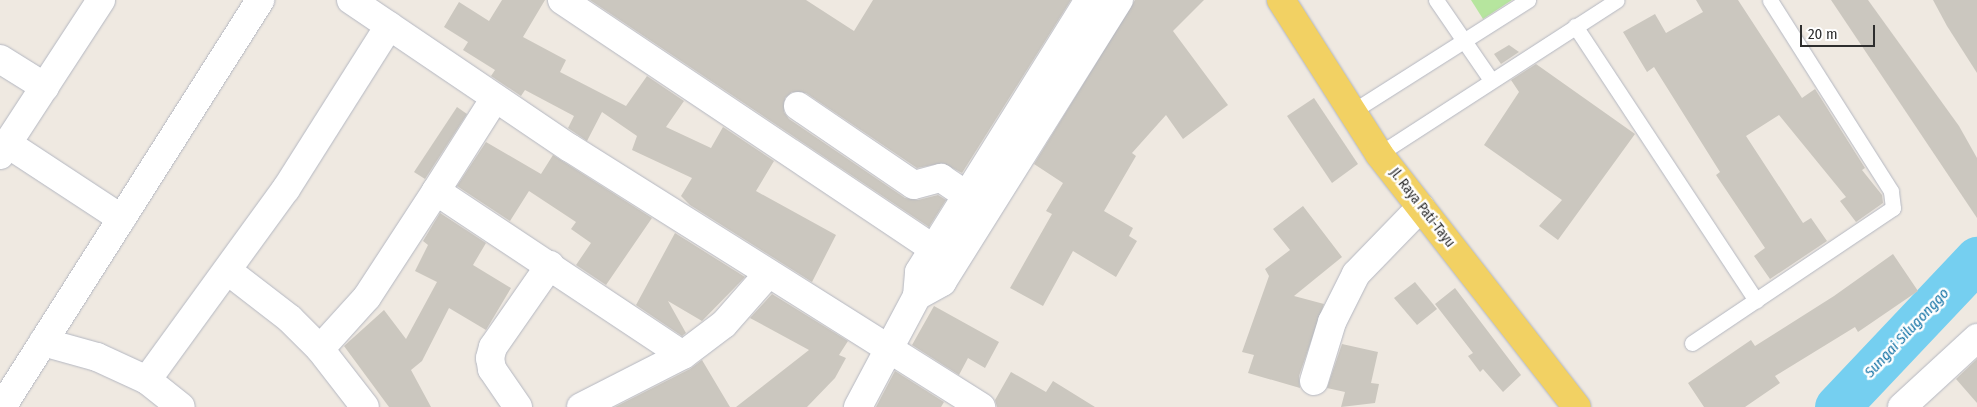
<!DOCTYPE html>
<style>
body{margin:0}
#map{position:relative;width:1977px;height:407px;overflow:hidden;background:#efe9e1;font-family:"Fira Sans Condensed",sans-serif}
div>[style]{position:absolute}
.green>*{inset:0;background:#b6e59e}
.river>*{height:45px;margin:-22.5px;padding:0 22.5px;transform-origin:22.5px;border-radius:22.5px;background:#75cff0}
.building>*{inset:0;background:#cbc7bf}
.roads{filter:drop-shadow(0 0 1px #b4b7c1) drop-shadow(0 0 1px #b4b7c1)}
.service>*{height:15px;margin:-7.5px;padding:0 7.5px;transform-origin:7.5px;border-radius:7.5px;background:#fff}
.minor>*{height:28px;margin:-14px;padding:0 14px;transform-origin:14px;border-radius:14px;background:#fff}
.primary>*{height:28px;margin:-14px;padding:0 14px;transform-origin:14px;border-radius:14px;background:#f2d163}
span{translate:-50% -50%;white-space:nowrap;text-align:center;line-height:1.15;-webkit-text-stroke:5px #fff;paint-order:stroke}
.street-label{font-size:14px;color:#2e2e2e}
.water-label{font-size:15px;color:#0d6fa3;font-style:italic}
.scale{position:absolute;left:1800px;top:25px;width:75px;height:22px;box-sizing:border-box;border:2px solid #2e2e2e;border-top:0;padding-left:6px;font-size:15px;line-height:18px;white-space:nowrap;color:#2e2e2e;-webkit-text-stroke:4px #fff;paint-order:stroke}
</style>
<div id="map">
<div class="green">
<div style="clip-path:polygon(1471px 0,1512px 0,1483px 19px)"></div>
</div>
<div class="river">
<div style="left:1837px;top:407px;width:204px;rotate:-46.6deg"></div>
</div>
<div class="building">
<div style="clip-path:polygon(502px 0,545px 0,523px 37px,566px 60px,560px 72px,626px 106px,647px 76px,684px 101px,666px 127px,711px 148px,723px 127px,774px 161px,756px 191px,836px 235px,812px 282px,690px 205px,681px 196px,692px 178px,632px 150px,637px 136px,602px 112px,587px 141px,568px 128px,574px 116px,525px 90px,521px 96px,491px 76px,495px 70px,463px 50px,468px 42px,444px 27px,459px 2px,489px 21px)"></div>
<div style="clip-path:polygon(590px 0,806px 0,854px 31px,873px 0,1071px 0,962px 173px,943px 163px,917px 168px,806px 93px,792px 92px,785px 98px,784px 112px,789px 119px,905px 198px,918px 200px,938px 195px,946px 200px,929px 227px)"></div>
<div style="clip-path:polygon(1135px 0,1204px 0,1173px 31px,1228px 105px,1183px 139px,1166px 115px,1132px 153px,1136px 156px,1104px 211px,1133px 228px,1129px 236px,1137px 241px,1116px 277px,1073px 251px,1043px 306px,1010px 288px,1052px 214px,1046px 211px,1063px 183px,1034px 164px)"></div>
<div style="clip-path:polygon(1696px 0,1738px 0,1802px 98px,1815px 89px,1865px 168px,1862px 170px,1882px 195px,1883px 203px,1856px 222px,1840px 201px,1846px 197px,1779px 115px,1746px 136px,1803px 223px,1811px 218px,1827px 241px,1770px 279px,1754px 256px,1765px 248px,1716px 175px,1720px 172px,1654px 67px,1647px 72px,1623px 32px,1655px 14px,1666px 33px,1703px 12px)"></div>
<div style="clip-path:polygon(1831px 0,1868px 0,1959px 126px,1977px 158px,1977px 218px)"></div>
<div style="clip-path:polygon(1933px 0,1977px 0,1977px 73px,1947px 26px)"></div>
<div style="clip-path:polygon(1509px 45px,1519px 52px,1501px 64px,1494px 54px)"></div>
<div style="clip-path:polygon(1536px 64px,1635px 134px,1558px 240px,1539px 226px,1562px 200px,1484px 145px,1519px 92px,1511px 80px)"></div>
<div style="clip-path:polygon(1314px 98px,1358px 164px,1332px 183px,1287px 116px)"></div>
<div style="clip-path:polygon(457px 107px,467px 114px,425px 179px,414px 172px)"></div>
<div style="clip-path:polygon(486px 142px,541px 174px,553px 155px,652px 218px,606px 285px,576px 265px,591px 243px,571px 229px,576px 222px,529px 191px,510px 221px,457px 186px)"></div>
<div style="clip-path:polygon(1303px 206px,1342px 257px,1294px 296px,1324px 304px,1299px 376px,1300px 388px,1248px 373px,1254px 355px,1242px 352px,1269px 276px,1265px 269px,1290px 250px,1273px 229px)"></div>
<div style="clip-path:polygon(440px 213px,486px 243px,473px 265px,511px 288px,486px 330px,449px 308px,422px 361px,411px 370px,431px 407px,389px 407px,344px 346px,384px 310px,406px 339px,437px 282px,415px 271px,428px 245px,423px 241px)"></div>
<div style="clip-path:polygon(675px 233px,745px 277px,702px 321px,668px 301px,686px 333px,682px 336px,636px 305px)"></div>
<div style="clip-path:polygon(1893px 254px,1918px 291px,1858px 332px,1855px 327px,1775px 376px,1780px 383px,1745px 407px,1704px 407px,1688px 383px,1751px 340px,1755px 346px,1834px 296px)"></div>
<div style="clip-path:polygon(1415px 282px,1437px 309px,1417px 325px,1394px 298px)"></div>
<div style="clip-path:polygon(1455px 288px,1521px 375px,1503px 392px,1483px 369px,1480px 372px,1468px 356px,1473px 353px,1435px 304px)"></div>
<div style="clip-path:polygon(772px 294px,848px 341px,839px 355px,846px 358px,835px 378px,807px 407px,736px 407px,809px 350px,750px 318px)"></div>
<div style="clip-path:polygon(934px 306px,999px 342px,985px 368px,968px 358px,959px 375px,912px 345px)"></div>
<div style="clip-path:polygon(1342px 344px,1378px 352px,1371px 383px,1379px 384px,1375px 403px,1341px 407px,1345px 392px,1327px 388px)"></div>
<div style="clip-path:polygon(1977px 359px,1977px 403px,1956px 379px)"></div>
<div style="clip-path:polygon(702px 360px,730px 407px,615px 407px,690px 369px)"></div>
<div style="clip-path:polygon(895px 371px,944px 402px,941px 407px,876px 407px)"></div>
<div style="clip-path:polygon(1011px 372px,1046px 392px,1053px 381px,1095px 407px,997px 407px,995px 400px)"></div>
</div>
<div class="roads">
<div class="service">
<div style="left:1436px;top:0;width:97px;rotate:55.5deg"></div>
<div style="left:1575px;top:26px;width:329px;rotate:56.6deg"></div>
<div style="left:1350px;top:113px;width:211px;rotate:-32.4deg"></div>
<div style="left:1379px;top:154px;width:283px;rotate:-32.9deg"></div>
<div style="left:1692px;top:343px;width:242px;rotate:-33.9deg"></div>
<div style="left:1893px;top:208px;width:17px;rotate:-97deg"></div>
<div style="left:1891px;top:191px;width:226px;rotate:-122.4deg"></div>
</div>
<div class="minor">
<div style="left:351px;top:0;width:264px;rotate:34.1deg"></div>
<div style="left:570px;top:148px;width:486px;rotate:32.2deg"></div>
<div style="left:562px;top:0;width:471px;rotate:33.8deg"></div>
<div style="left:0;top:59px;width:53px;rotate:31.9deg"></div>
<div style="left:798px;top:106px;width:140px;rotate:34.3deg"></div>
<div style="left:914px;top:185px;width:28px;rotate:-15deg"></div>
<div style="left:941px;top:178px;width:30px;rotate:34deg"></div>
<div style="left:8px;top:144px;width:136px;rotate:33.3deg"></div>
<div style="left:0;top:155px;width:185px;rotate:-56.9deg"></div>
<div style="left:436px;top:191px;width:110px;rotate:-57.6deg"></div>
<div style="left:228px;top:271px;width:78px;rotate:37.7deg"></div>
<div style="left:290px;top:319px;width:42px;rotate:45deg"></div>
<div style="left:320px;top:349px;width:73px;rotate:52.2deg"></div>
<div style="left:917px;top:296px;width:29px;rotate:-29deg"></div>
<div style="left:942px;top:282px;width:333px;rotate:-57.9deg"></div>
<div style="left:43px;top:342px;width:56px;rotate:15.5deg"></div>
<div style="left:97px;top:357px;width:55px;rotate:24.7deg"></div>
<div style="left:147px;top:380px;width:43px;rotate:38.5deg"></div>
<div style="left:320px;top:349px;width:70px;rotate:-47.9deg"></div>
<div style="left:367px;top:297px;width:126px;rotate:-56.9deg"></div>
<div style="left:436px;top:191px;width:296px;rotate:33.6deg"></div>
<div style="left:683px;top:355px;width:51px;rotate:-37.1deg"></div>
<div style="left:724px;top:324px;width:67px;rotate:-48.7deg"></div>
<div style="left:147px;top:380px;width:236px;rotate:-54deg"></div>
<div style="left:286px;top:189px;width:193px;rotate:-57.7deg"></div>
<div style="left:1314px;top:381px;width:62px;rotate:-73deg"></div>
<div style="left:1332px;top:322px;width:54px;rotate:-63.4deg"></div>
<div style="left:1356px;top:274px;width:93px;rotate:-45.9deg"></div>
<div style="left:2px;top:407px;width:482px;rotate:-57.6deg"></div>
<div style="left:518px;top:407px;width:46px;rotate:-124.4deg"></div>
<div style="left:492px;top:369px;width:11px;rotate:-100deg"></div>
<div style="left:490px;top:358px;width:11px;rotate:-75deg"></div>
<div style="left:493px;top:347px;width:100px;rotate:-55.2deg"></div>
<div style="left:581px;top:407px;width:114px;rotate:-27deg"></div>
<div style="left:858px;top:407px;width:126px;rotate:-62deg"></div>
<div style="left:917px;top:296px;width:24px;rotate:-85deg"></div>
<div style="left:919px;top:272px;width:321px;rotate:-58deg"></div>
<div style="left:1902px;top:407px;width:102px;rotate:-42.6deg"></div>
</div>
<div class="primary">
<div style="left:1281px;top:0;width:183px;rotate:57.5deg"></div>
<div style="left:1379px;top:154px;width:321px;rotate:52deg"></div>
</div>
</div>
<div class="street-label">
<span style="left:1422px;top:208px;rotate:52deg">Jl. Raya Pati-Tayu</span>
</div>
<div class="water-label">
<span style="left:1907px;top:333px;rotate:-47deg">Sungai Silugonggo</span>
</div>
<div class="scale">20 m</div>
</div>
